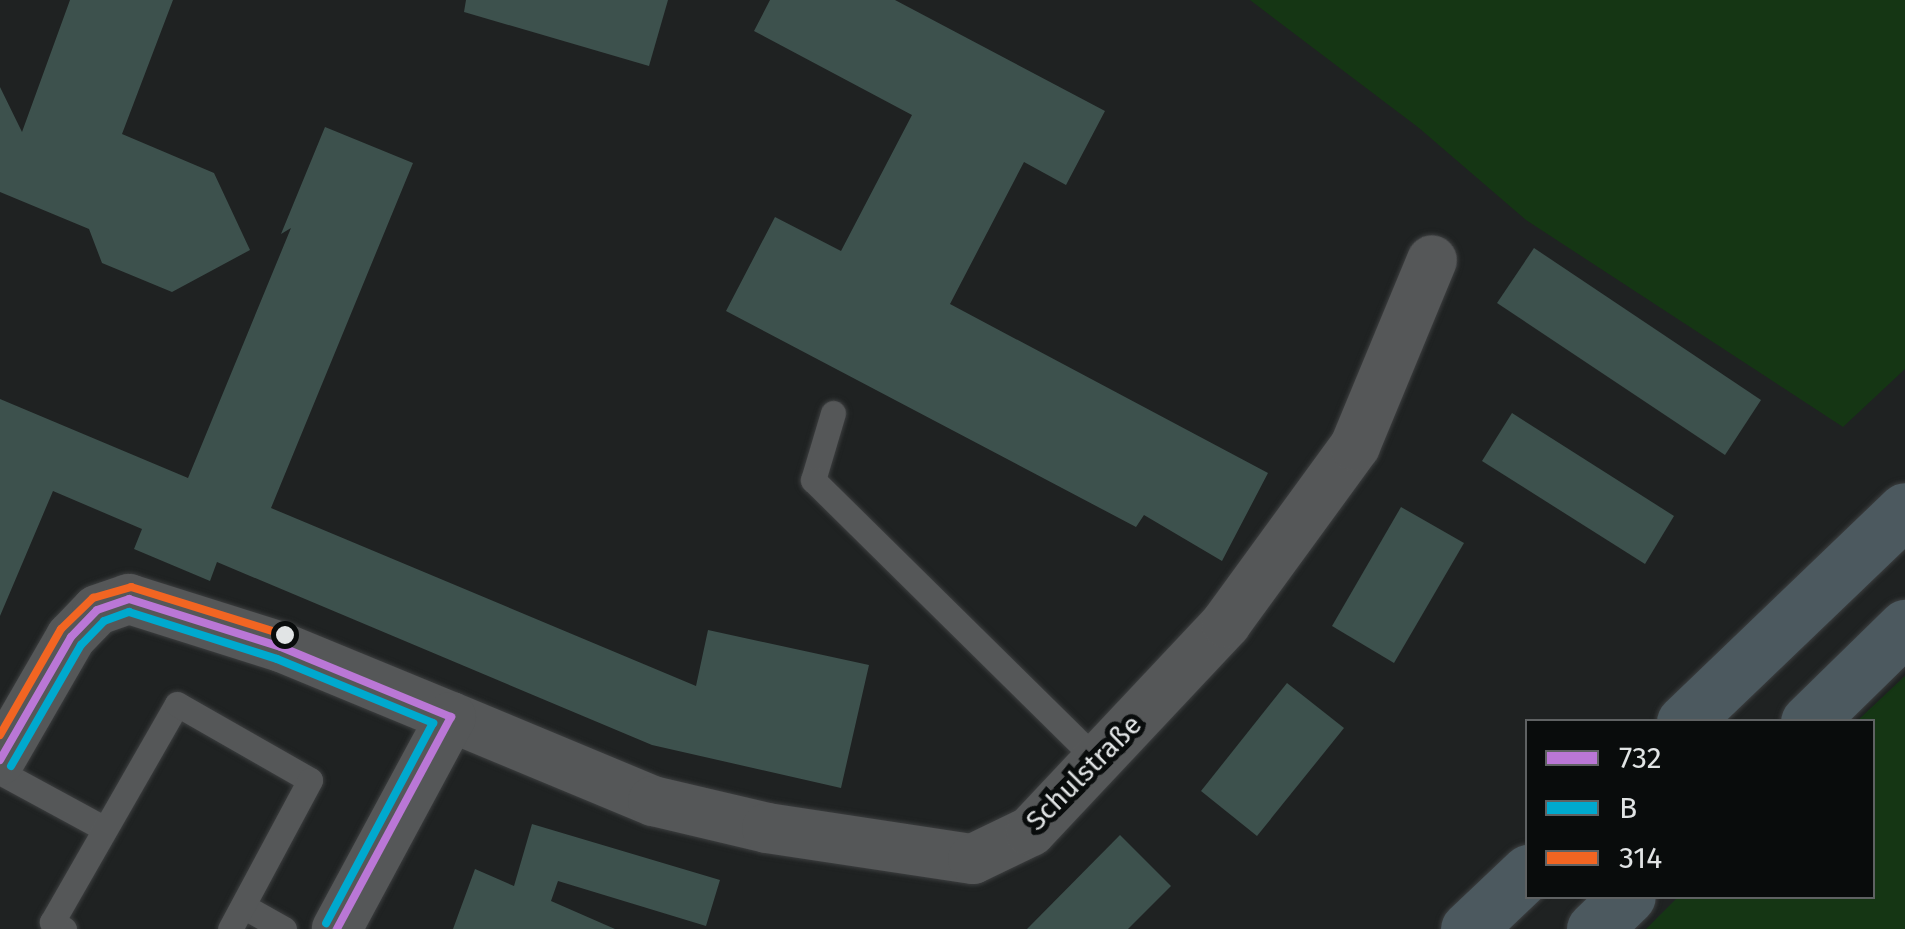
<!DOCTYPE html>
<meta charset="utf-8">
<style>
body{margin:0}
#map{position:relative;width:1905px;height:929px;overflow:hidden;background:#1f2222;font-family:"Fira Sans",sans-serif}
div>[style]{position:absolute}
.green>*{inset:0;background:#153614}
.building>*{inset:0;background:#3d514d}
.roads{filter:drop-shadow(0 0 2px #3c3e3f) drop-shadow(0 0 2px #3c3e3f)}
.service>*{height:25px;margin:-12.5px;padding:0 12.5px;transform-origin:12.5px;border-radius:12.5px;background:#555758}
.minor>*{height:50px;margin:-25px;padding:0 25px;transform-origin:25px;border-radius:25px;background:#555758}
.trunk>*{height:55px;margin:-27.5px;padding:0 27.5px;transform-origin:27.5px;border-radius:27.5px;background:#4c595f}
.bus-1>*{height:8px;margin:-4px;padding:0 4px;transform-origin:4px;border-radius:4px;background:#ba77d6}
.bus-2>*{height:8px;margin:-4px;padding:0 4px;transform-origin:4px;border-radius:4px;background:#00a9ce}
.bus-3>*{height:8px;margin:-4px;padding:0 4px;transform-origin:4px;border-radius:4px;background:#f26522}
.dots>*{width:28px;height:28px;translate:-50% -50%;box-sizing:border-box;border:5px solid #090c0c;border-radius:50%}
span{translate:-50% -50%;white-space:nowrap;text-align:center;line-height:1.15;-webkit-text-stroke:10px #090c0c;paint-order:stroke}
.street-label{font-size:28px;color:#e1e4e5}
.legend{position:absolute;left:1525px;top:719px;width:350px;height:180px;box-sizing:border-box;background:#090c0c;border:2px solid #5f6263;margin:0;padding:12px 18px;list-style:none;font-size:30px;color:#e1e4e5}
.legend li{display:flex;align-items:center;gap:20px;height:50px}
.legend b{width:50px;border:2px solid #5f6263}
</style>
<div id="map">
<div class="green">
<div style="clip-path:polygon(1250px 0,1905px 0,1905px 369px,1843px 427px,1526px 220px,1419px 128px)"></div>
<div style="clip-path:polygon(1905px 676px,1905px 929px,1646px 929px,1678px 897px,1872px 896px,1872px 722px,1857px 721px)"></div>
</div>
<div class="building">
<div style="clip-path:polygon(70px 0,173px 0,122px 134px,214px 173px,250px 250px,172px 292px,102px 263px,89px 229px,0 192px,0 87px,22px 132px)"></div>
<div style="clip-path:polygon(466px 0,668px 0,649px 66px,464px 12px)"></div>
<div style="clip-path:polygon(770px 0,895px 0,1105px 111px,1066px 185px,1024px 162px,950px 304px,1268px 473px,1222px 561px,1144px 515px,1136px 527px,726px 311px,775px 217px,841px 251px,912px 115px,754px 31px)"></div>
<div style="clip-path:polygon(325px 127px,413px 163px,271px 508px,696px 686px,708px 630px,869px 665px,841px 788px,652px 745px,217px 562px,210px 581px,134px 549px,142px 529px,53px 491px,0 616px,0 399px,188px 478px,291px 228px,281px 234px)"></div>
<div style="clip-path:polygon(1534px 248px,1761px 400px,1725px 455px,1497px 303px)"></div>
<div style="clip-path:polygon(1512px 413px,1674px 516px,1645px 564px,1482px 461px)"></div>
<div style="clip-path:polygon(1401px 507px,1464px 543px,1394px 663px,1332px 626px)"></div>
<div style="clip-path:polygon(1287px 683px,1344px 728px,1257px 836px,1201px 791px)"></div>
<div style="clip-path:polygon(532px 824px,720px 880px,706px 926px,558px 881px,551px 901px,615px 929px,453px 929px,475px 869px,514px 886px)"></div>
<div style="clip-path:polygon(1120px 835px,1171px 886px,1128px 929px,1027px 929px)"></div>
</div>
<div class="roads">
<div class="service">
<div style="left:833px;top:413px;width:70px;rotate:106.6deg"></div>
<div style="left:813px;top:480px;width:403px;rotate:44.6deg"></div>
<div style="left:0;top:772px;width:117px;rotate:28.5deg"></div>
<div style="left:243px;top:906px;width:47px;rotate:29.3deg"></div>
<div style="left:64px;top:929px;width:14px;rotate:-150deg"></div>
<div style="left:52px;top:922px;width:251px;rotate:-60.2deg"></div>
<div style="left:177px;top:704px;width:153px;rotate:29.7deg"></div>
<div style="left:310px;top:780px;width:169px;rotate:118.2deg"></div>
</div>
<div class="minor">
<div style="left:451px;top:717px;width:219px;rotate:22.6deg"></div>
<div style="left:653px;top:801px;width:117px;rotate:13.3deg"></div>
<div style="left:767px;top:828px;width:208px;rotate:8.6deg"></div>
<div style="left:973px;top:859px;width:64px;rotate:-25.8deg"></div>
<div style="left:1031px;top:831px;width:285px;rotate:-46.8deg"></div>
<div style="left:1226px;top:623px;width:219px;rotate:-53.9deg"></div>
<div style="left:1355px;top:446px;width:201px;rotate:-67.5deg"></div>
<div style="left:0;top:760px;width:142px;rotate:-60deg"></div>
<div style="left:71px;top:637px;width:37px;rotate:-46deg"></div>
<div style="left:97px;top:610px;width:34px;rotate:-19deg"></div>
<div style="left:129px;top:599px;width:159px;rotate:17.5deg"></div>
<div style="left:281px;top:647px;width:184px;rotate:22.4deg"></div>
<div style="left:451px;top:717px;width:241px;rotate:118.3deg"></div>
</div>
<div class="trunk">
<div style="left:1684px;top:722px;width:306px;rotate:-43.8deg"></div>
<div style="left:1808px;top:722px;width:136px;rotate:-44.4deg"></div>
<div style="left:1468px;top:929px;width:83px;rotate:-43.5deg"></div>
<div style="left:1594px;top:929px;width:47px;rotate:-44.1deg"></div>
</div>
</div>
<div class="bus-1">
<div style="left:0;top:760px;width:142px;rotate:-60deg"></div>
<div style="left:71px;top:637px;width:37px;rotate:-46deg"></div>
<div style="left:97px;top:610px;width:34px;rotate:-19deg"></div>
<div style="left:129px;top:599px;width:159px;rotate:17.5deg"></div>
<div style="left:281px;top:647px;width:184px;rotate:22.4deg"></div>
<div style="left:451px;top:717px;width:241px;rotate:118.3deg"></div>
</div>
<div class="bus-2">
<div style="left:11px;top:766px;width:140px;rotate:-60deg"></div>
<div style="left:81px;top:645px;width:33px;rotate:-46deg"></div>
<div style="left:104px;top:621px;width:27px;rotate:-20deg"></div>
<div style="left:129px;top:612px;width:155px;rotate:17.6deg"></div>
<div style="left:277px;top:659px;width:169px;rotate:22.3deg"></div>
<div style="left:433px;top:723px;width:227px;rotate:118.1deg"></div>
</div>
<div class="bus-3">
<div style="left:0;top:735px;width:122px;rotate:-60.1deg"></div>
<div style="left:61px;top:629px;width:45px;rotate:-44.1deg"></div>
<div style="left:93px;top:598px;width:40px;rotate:-16deg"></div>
<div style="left:131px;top:587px;width:161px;rotate:17.3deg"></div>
</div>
<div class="dots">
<div style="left:285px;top:635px;background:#e1e4e5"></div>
</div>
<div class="street-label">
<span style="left:1084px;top:773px;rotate:-45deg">Schulstraße</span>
</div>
<ul class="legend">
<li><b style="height:12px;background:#ba77d6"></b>732</li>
<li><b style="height:12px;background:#00a9ce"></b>B</li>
<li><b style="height:12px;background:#f26522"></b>314</li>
</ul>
</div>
